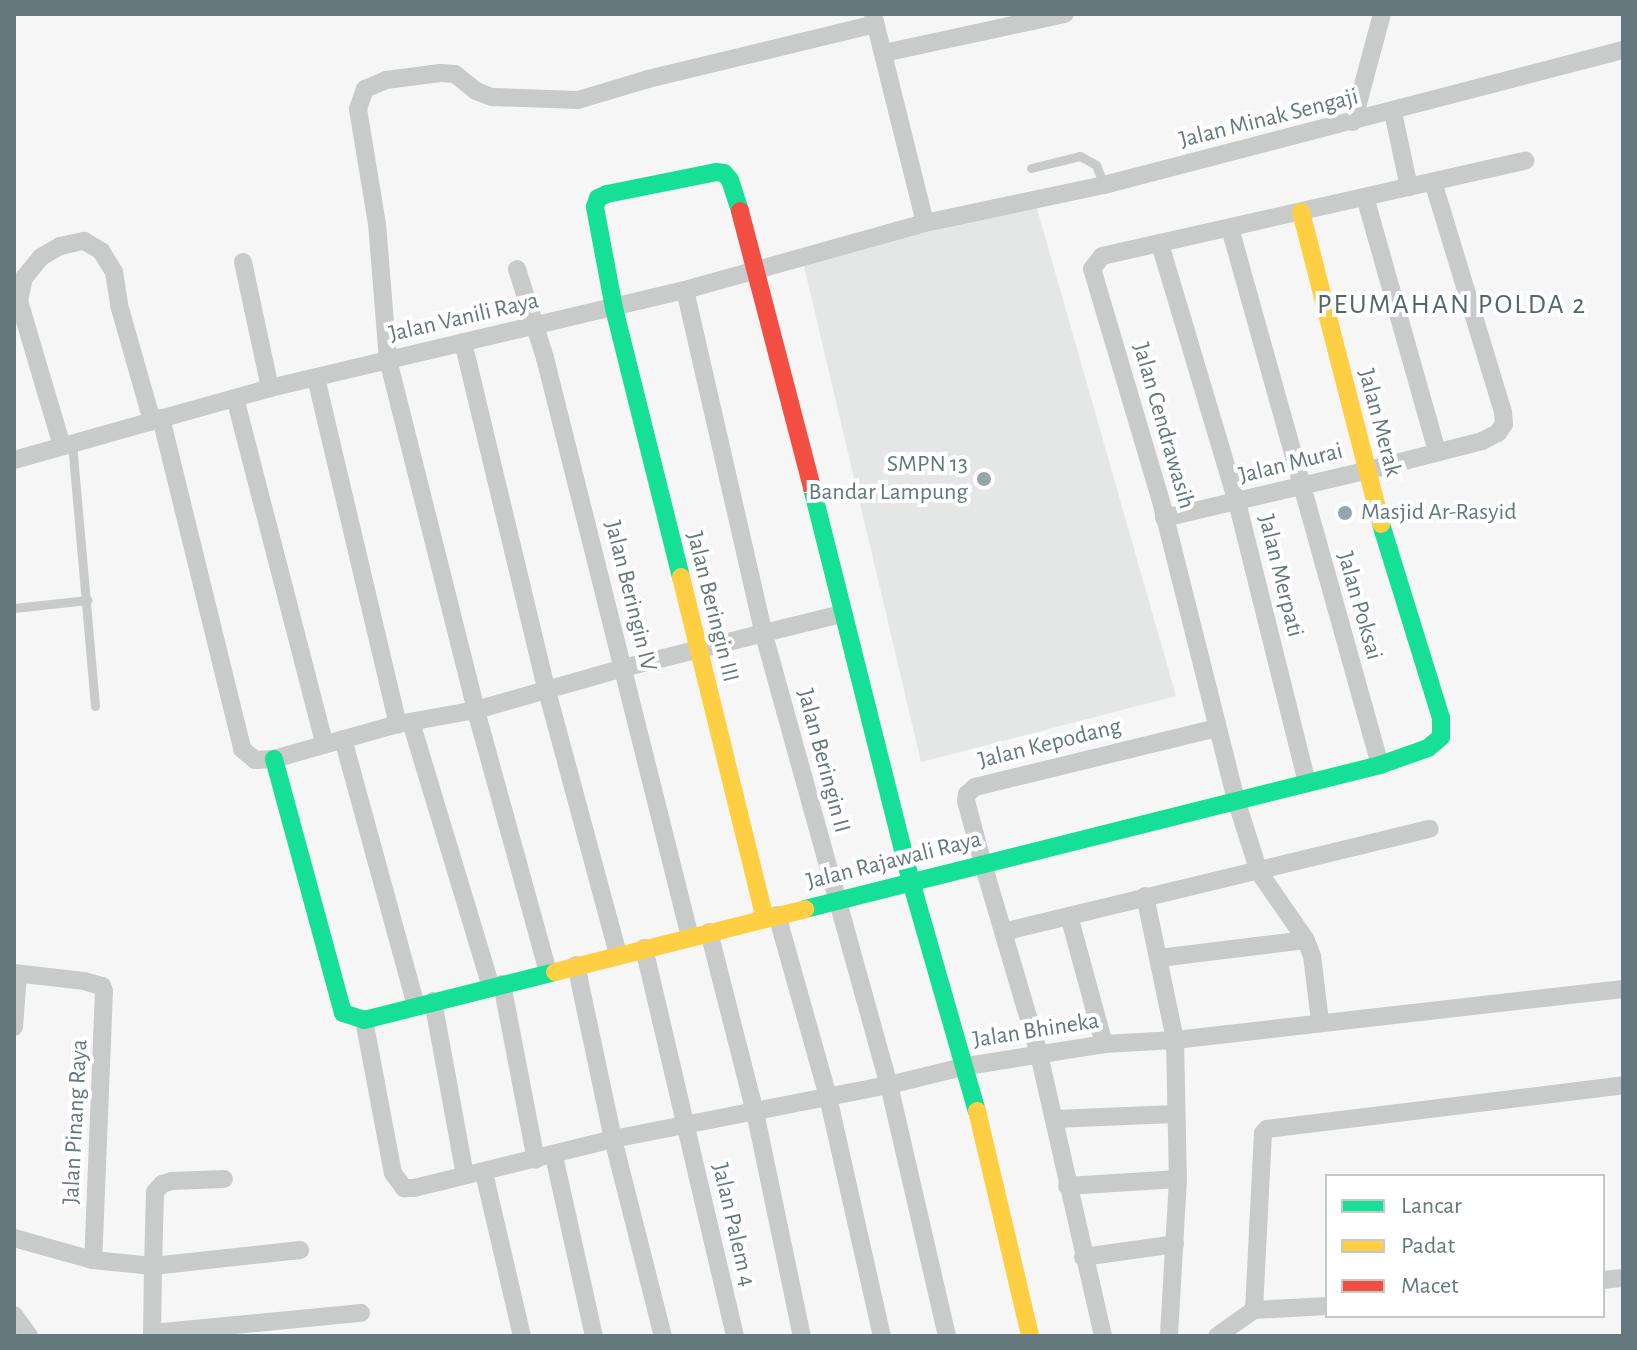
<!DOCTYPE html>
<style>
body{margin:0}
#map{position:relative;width:1637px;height:1350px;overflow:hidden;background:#f6f6f6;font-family:"Alegreya Sans",sans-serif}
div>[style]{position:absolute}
.built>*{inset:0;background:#e5e7e6}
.lane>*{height:9px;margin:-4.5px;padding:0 4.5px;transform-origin:4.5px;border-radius:4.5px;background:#c9cbcb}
.street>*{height:18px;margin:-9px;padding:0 9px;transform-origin:9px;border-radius:9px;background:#c9cbcb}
.fast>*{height:18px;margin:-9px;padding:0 9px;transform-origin:9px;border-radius:9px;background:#16e098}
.slow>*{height:18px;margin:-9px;padding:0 9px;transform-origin:9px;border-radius:9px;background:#ffcf43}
.jam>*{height:18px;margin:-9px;padding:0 9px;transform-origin:9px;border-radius:9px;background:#f24e42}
.dots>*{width:22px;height:22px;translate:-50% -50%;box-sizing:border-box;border:4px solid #fff;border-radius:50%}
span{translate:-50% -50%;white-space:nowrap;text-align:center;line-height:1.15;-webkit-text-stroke:8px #fff;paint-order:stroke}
.street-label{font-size:24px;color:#64787e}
.poi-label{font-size:24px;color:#64787e}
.right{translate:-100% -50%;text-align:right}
.left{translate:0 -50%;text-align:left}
.quarter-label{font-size:28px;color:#55656a;letter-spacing:2px}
.frame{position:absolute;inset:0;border:16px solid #64787e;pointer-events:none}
.legend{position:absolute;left:1325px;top:1174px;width:280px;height:144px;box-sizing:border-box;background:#fff;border:2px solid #c1c9cb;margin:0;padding:10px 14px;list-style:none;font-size:24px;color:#64787e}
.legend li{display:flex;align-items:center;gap:16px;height:40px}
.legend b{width:40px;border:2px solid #c1c9cb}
</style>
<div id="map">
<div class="built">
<div style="clip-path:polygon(1036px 205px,1176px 696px,921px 762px,803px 262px)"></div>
</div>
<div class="lane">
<div style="left:1031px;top:168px;width:50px;rotate:-13.8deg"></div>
<div style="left:1080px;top:156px;width:18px;rotate:29deg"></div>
<div style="left:1096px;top:165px;width:22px;rotate:68deg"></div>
<div style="left:72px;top:443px;width:264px;rotate:85deg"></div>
<div style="left:14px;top:608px;width:74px;rotate:-6.2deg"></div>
</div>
<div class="street">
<div style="left:873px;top:14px;width:215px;rotate:76deg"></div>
<div style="left:884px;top:53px;width:185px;rotate:-12.2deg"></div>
<div style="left:1393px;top:112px;width:77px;rotate:78deg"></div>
<div style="left:1353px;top:122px;width:112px;rotate:-75deg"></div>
<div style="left:1365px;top:197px;width:264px;rotate:74.2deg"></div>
<div style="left:1230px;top:228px;width:558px;rotate:74.39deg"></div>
<div style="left:1160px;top:244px;width:269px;rotate:73.4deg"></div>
<div style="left:1237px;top:502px;width:290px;rotate:76deg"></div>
<div style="left:243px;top:262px;width:129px;rotate:77.9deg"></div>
<div style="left:517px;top:269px;width:93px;rotate:72.5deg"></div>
<div style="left:545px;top:358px;width:597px;rotate:75.94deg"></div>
<div style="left:685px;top:290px;width:354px;rotate:77.1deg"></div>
<div style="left:764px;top:635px;width:467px;rotate:74.5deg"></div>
<div style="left:889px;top:1085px;width:258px;rotate:77deg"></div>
<div style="left:463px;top:342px;width:359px;rotate:76.5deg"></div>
<div style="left:547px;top:691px;width:273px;rotate:74.9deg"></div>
<div style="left:316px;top:378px;width:356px;rotate:76.7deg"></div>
<div style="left:235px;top:398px;width:356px;rotate:75.5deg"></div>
<div style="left:161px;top:418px;width:341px;rotate:76.2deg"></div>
<div style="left:242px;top:749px;width:17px;rotate:40deg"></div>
<div style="left:255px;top:760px;width:19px;rotate:-3deg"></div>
<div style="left:274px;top:759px;width:129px;rotate:-15.8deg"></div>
<div style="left:398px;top:724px;width:79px;rotate:-10.2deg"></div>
<div style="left:476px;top:710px;width:153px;rotate:-15.9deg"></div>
<div style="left:623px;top:668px;width:226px;rotate:-13.9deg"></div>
<div style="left:62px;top:446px;width:151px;rotate:-106.5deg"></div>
<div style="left:19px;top:301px;width:24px;rotate:-78deg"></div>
<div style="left:24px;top:278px;width:27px;rotate:-51deg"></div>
<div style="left:41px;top:257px;width:22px;rotate:-30deg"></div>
<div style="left:60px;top:246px;width:25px;rotate:-12deg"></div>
<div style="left:84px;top:241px;width:20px;rotate:30deg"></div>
<div style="left:101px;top:251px;width:25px;rotate:58deg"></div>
<div style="left:114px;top:272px;width:33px;rotate:81deg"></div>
<div style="left:119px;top:305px;width:121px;rotate:74.1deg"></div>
<div style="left:14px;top:460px;width:266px;rotate:-15.7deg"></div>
<div style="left:270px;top:388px;width:426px;rotate:-13.3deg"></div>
<div style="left:685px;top:290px;width:249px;rotate:-15.6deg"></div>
<div style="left:925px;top:223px;width:183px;rotate:-12deg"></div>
<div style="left:1104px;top:185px;width:536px;rotate:-14.58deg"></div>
<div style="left:1164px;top:518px;width:206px;rotate:-13.2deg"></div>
<div style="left:1365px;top:471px;width:121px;rotate:-14.4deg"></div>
<div style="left:1482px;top:441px;width:18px;rotate:-27deg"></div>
<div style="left:1498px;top:433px;width:11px;rotate:-56deg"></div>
<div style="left:1504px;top:424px;width:12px;rotate:-95deg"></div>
<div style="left:1503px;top:412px;width:240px;rotate:-106.9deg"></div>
<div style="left:411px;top:722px;width:277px;rotate:73.2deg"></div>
<div style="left:343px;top:739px;width:276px;rotate:74.7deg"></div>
<div style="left:1145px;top:896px;width:147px;rotate:78.2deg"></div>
<div style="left:1175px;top:1040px;width:139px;rotate:88.8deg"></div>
<div style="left:1178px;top:1179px;width:157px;rotate:93.3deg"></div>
<div style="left:777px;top:915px;width:189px;rotate:74.3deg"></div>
<div style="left:828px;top:1097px;width:245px;rotate:77.3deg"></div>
<div style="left:1069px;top:916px;width:133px;rotate:74.7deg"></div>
<div style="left:709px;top:932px;width:186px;rotate:75.7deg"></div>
<div style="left:755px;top:1112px;width:229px;rotate:78.2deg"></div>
<div style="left:1003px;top:932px;width:439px;rotate:-13.6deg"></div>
<div style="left:644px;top:948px;width:399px;rotate:76.8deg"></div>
<div style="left:1159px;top:958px;width:148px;rotate:-7deg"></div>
<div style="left:576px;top:965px;width:178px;rotate:78deg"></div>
<div style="left:613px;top:1139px;width:203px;rotate:75.8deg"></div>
<div style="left:548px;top:972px;width:272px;rotate:-105.4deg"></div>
<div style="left:476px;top:710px;width:361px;rotate:-104.1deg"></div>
<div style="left:388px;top:360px;width:136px;rotate:-94.6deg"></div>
<div style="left:377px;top:224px;width:117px;rotate:-99.4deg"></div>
<div style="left:358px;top:109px;width:21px;rotate:-71deg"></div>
<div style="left:365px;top:89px;width:23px;rotate:-23deg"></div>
<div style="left:386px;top:80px;width:55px;rotate:-7.3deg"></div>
<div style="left:441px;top:73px;width:14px;rotate:4deg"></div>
<div style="left:455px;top:74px;width:27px;rotate:39deg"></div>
<div style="left:476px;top:91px;width:17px;rotate:21deg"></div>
<div style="left:492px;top:97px;width:86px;rotate:2deg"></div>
<div style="left:578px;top:100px;width:73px;rotate:-16.7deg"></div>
<div style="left:648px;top:79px;width:234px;rotate:-13.6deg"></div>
<div style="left:14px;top:973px;width:70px;rotate:6.5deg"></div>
<div style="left:84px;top:981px;width:19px;rotate:16deg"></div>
<div style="left:102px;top:986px;width:5px;rotate:68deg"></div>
<div style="left:104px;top:991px;width:269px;rotate:92.3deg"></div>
<div style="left:502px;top:984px;width:179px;rotate:79.1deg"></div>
<div style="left:433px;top:1001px;width:177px;rotate:79.6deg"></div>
<div style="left:364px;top:1020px;width:156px;rotate:79.3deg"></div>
<div style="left:393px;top:1173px;width:19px;rotate:54deg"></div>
<div style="left:404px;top:1188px;width:10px"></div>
<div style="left:414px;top:1188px;width:205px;rotate:-13.8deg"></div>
<div style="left:613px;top:1139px;width:281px;rotate:-11.1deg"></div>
<div style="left:889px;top:1085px;width:80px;rotate:-13.7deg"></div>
<div style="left:967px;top:1066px;width:139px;rotate:-9.1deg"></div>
<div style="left:1104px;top:1044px;width:71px;rotate:-3.2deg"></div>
<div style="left:1175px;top:1040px;width:451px;rotate:-6.5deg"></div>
<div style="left:1320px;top:1021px;width:65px;rotate:-97deg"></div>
<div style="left:1312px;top:956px;width:17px;rotate:-111deg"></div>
<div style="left:1306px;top:940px;width:83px;rotate:-124.7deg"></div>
<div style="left:1259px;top:872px;width:76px;rotate:-107.7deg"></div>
<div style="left:1236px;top:800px;width:311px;rotate:-104.1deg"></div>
<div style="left:1160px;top:498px;width:239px;rotate:-106.5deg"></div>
<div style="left:1092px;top:269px;width:16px;rotate:-52deg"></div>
<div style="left:1102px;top:256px;width:434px;rotate:-12.7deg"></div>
<div style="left:14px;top:1027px;width:53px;rotate:-85.7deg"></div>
<div style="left:1054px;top:1119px;width:121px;rotate:-2.4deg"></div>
<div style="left:554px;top:1156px;width:184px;rotate:77.5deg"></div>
<div style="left:484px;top:1173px;width:167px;rotate:76.9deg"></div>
<div style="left:224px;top:1179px;width:52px;rotate:177.8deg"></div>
<div style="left:172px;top:1181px;width:10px;rotate:163deg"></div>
<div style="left:162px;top:1184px;width:11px;rotate:131deg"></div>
<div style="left:155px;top:1192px;width:74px;rotate:91.5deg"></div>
<div style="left:153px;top:1266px;width:148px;rotate:-6.2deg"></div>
<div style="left:1067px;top:1186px;width:111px;rotate:-3.6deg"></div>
<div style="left:14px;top:1238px;width:82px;rotate:15.6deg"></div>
<div style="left:93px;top:1260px;width:60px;rotate:5.7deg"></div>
<div style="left:153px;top:1266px;width:70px;rotate:90.8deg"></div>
<div style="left:1083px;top:1257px;width:93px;rotate:-8deg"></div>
<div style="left:1603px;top:1280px;width:20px;rotate:-6deg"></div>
<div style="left:1254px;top:1310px;width:177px;rotate:-87.1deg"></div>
<div style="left:1263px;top:1133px;width:6px;rotate:-45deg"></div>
<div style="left:1267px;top:1129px;width:359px;rotate:-7deg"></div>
<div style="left:14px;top:1315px;width:26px;rotate:54deg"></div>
<div style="left:152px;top:1333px;width:210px;rotate:-5.5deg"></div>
<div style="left:1103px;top:1336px;width:289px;rotate:-102.8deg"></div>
<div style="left:1039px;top:1054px;width:198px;rotate:-106.4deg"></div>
<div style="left:983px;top:864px;width:65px;rotate:-105.1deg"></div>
<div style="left:966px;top:801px;width:7px;rotate:-82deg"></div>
<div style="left:967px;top:794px;width:11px;rotate:-41deg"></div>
<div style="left:975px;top:787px;width:249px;rotate:-13.7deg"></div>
<div style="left:1217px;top:1336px;width:45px;rotate:-35.1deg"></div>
<div style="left:1254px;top:1310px;width:73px;rotate:-3.1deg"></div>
</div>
<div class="fast">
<div style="left:812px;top:488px;width:409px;rotate:75.9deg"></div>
<div style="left:912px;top:885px;width:235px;rotate:74deg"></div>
<div style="left:681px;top:577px;width:277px;rotate:-104deg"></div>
<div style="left:614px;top:308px;width:103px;rotate:-100.7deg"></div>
<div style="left:595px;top:207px;width:9px;rotate:-72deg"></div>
<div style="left:598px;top:198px;width:10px;rotate:-24deg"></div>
<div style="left:607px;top:194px;width:111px;rotate:-11.4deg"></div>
<div style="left:716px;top:172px;width:8px;rotate:7deg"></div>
<div style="left:724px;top:173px;width:9px;rotate:49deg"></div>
<div style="left:730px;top:180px;width:33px;rotate:72deg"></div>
<div style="left:274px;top:759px;width:263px;rotate:74.8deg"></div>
<div style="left:343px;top:1013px;width:22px;rotate:18deg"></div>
<div style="left:364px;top:1020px;width:197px;rotate:-14.1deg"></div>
<div style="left:805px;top:909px;width:593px;rotate:-14.06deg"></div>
<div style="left:1380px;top:765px;width:51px;rotate:-19.5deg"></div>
<div style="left:1428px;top:748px;width:17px;rotate:-40deg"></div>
<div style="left:1441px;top:737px;width:19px;rotate:-90deg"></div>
<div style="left:1441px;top:718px;width:203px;rotate:-107.2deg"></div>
</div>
<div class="slow">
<div style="left:1301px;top:212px;width:322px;rotate:75.6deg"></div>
<div style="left:681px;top:577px;width:351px;rotate:76.2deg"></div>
<div style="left:555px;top:972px;width:258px;rotate:-14.1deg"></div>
<div style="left:977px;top:1111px;width:231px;rotate:76.7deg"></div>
</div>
<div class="jam">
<div style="left:740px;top:211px;width:286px;rotate:75.4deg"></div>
</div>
<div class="dots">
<div style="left:984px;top:479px;background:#97a4a8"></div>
<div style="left:1345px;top:513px;background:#97a4a8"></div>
</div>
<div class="street-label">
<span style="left:1269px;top:119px;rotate:-14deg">Jalan Minak Sengaji</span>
<span style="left:464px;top:318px;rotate:-13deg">Jalan Vanili Raya</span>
<span style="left:1379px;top:423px;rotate:75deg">Jalan Merak</span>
<span style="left:1163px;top:426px;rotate:74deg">Jalan Cendrawasih</span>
<span style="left:1291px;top:464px;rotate:-14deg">Jalan Murai</span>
<span style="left:1280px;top:576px;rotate:76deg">Jalan Merpati</span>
<span style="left:630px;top:596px;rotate:76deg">Jalan Beringin IV</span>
<span style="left:1359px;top:606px;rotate:74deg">Jalan Poksai</span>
<span style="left:712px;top:607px;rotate:76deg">Jalan Beringin III</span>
<span style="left:1050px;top:744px;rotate:-14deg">Jalan Kepodang</span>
<span style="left:823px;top:761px;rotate:75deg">Jalan Beringin II</span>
<span style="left:894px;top:861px;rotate:-14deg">Jalan Rajawali Raya</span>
<span style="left:1036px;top:1031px;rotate:-9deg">Jalan Bhineka</span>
<span style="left:76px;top:1122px;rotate:-87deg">Jalan Pinang Raya</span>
<span style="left:733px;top:1225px;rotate:77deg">Jalan Palem 4</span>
</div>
<div class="poi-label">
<span class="right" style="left:968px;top:479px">SMPN 13<br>Bandar Lampung</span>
<span class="left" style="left:1361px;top:513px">Masjid Ar-Rasyid</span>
</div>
<div class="quarter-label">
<span style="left:1452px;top:305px">PEUMAHAN POLDA 2</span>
</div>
<div class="frame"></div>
<ul class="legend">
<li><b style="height:10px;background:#16e098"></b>Lancar</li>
<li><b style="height:10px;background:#ffcf43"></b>Padat</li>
<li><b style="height:10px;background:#f24e42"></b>Macet</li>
</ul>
</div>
